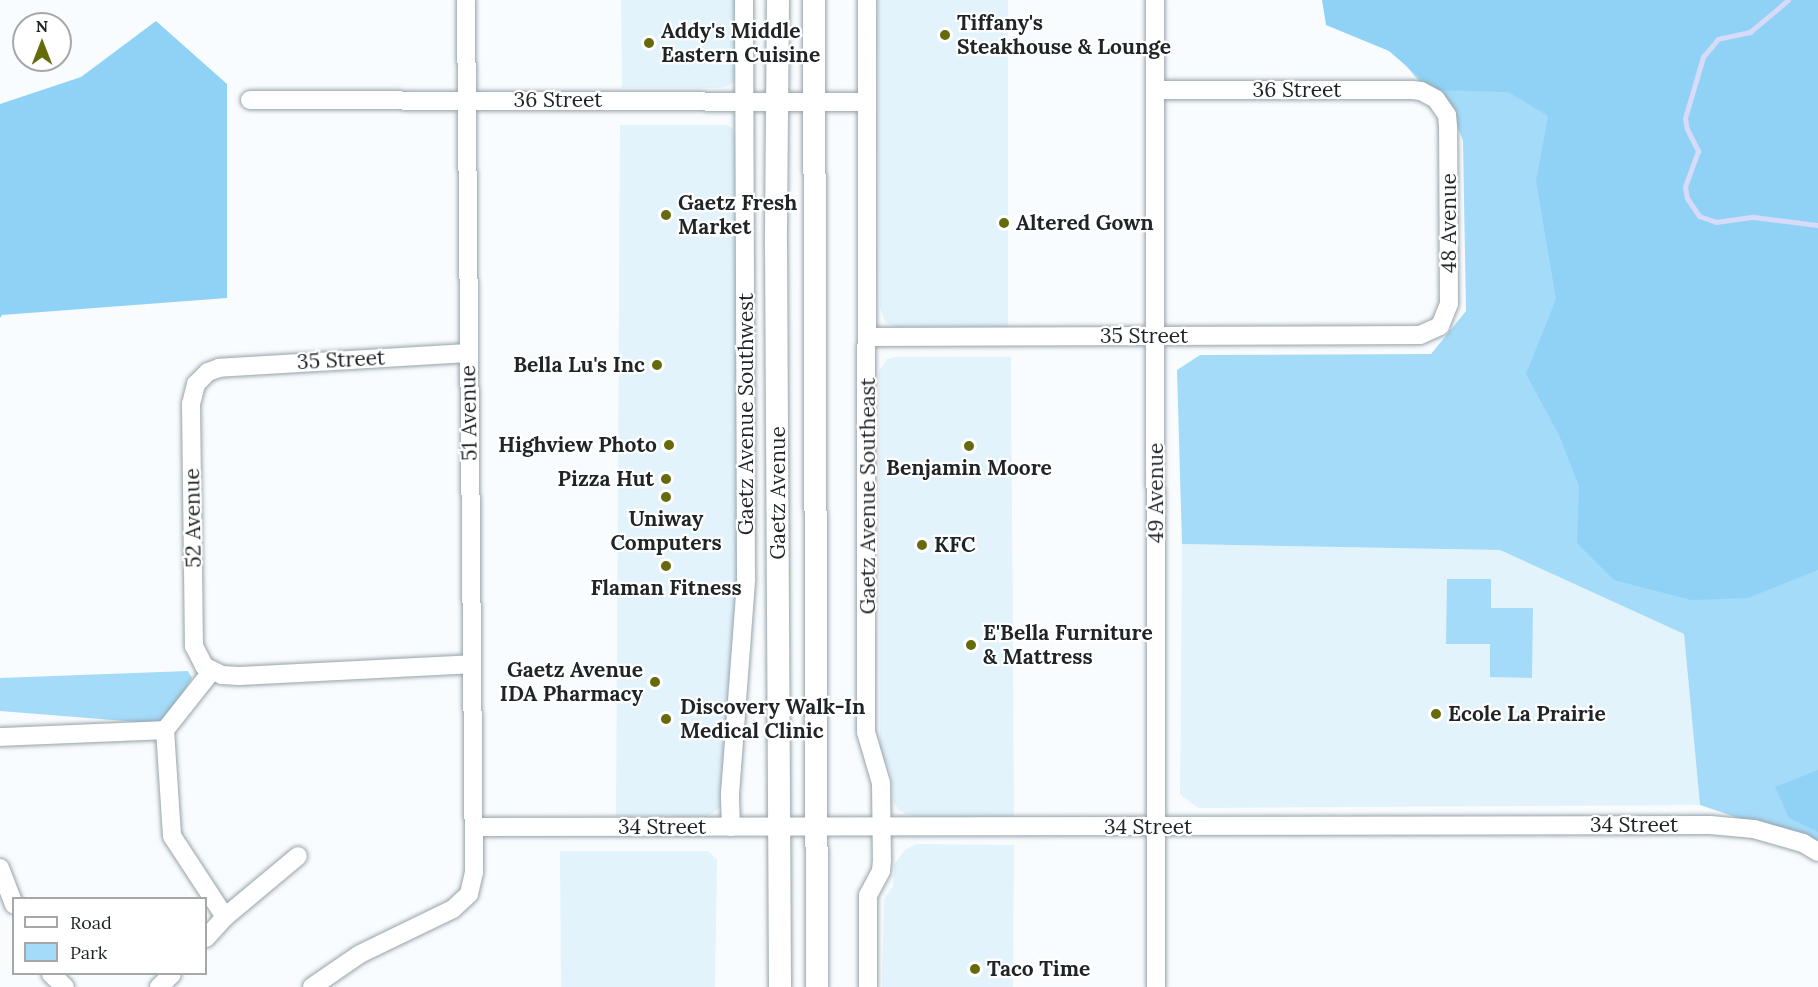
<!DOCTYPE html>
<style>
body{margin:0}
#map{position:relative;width:1818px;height:987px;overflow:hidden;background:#f9fcfe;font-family:Lora,serif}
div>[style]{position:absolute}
.built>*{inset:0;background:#e2f3fc}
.green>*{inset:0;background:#a4dbf9}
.forest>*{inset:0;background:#90d2f5}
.stream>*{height:5px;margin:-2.5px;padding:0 2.5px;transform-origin:2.5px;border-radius:2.5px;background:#d7daf8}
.roads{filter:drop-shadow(0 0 2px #96a3aa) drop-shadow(0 0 2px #96a3aa)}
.minor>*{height:18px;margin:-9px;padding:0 9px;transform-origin:9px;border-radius:9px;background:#fff}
.major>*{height:22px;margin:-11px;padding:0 11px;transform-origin:11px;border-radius:11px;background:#fff}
.dots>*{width:16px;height:16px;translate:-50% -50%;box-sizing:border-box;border:3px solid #fff;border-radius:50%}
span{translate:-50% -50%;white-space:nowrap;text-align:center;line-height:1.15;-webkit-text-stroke:4.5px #fff;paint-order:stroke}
.poi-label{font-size:21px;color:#1f2427;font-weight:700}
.left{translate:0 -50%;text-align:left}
.right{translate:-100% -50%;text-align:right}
.street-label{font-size:21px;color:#1f2427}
.legend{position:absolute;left:12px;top:897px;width:195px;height:78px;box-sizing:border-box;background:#fff;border:2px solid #a5a7a9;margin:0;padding:8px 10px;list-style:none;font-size:18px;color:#1f2427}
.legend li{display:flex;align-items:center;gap:12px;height:30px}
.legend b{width:30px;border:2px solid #a5a7a9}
.north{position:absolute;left:12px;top:12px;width:60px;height:60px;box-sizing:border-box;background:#fff;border:2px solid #a5a7a9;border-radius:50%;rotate:0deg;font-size:16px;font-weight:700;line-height:24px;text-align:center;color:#1f2427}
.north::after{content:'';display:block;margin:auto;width:21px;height:27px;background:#656a0b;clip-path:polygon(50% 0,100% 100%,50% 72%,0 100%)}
</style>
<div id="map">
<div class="built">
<div style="clip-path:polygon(621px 0,736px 0,735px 80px,728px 86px,720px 88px,622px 88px)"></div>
<div style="clip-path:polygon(878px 0,1008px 0,1008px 327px,896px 327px,885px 322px,880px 307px)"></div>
<div style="clip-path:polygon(620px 125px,727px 125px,732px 128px,736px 137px,740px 577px,722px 800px,720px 808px,706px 817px,616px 816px)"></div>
<div style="clip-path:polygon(897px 357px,1011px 357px,1014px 818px,916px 817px,906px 814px,898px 809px,894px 803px,891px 773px,880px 751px,879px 371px,887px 359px)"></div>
<div style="clip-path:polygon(1182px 544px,1500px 550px,1684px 634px,1700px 805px,1198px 808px,1180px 794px)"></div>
<div style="clip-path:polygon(916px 844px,1014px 845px,1013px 987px,882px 987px,884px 899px,893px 886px,894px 865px,898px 859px,905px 850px)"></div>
<div style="clip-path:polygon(560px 851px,708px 851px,717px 860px,715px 987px,561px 987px)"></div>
</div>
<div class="green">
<div style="clip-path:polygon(1818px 0,1818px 845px,1700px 805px,1684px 634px,1500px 550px,1182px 544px,1177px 370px,1200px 355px,1431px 354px,1466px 311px,1463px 141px,1447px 99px,1419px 81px,1359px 10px)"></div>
<div style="clip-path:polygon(1447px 579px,1491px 579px,1491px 608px,1533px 608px,1532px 678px,1490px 677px,1490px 644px,1446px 644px)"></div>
<div style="clip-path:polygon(188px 671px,192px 678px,163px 724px,0 711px,0 678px)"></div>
</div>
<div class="forest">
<div style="clip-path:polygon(1322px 0,1818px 0,1818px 570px,1748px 598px,1691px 600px,1614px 580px,1577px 543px,1579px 486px,1559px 435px,1526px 374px,1556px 299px,1536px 181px,1548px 116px,1508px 92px,1434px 90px,1389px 51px,1326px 25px)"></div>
<div style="clip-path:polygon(156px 21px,227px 84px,227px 298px,2px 315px,0 318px,0 104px,81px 77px)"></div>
<div style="clip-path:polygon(1818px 770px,1818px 832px,1789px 818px,1775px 787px)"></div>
</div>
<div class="stream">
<div style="left:1788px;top:0;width:50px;rotate:139.9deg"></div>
<div style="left:1750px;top:32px;width:33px;rotate:168deg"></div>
<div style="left:1718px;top:39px;width:23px;rotate:130deg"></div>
<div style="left:1703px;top:57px;width:64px;rotate:106.4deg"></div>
<div style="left:1685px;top:118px;width:11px;rotate:80deg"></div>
<div style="left:1687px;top:129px;width:25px;rotate:63deg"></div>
<div style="left:1698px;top:151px;width:38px;rotate:110deg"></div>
<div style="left:1685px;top:187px;width:11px;rotate:80deg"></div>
<div style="left:1687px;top:198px;width:22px;rotate:56deg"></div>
<div style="left:1699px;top:216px;width:18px;rotate:19deg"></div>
<div style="left:1716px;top:222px;width:37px;rotate:-8deg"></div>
<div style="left:1753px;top:217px;width:65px;rotate:7deg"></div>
</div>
<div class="roads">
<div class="minor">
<div style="left:867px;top:0;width:732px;rotate:90.08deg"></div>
<div style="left:866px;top:732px;width:53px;rotate:73.6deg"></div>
<div style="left:881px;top:783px;width:77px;rotate:89.3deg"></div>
<div style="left:882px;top:860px;width:11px;rotate:95deg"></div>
<div style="left:881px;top:871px;width:27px;rotate:118deg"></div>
<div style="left:868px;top:895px;width:92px;rotate:90deg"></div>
<div style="left:1155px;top:0;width:987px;rotate:89.94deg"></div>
<div style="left:250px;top:100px;width:616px;rotate:0.19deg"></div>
<div style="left:868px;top:337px;width:552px;rotate:-0.21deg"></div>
<div style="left:1420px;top:335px;width:22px;rotate:-24deg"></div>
<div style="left:1440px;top:326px;width:24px;rotate:-68deg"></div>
<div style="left:1449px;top:304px;width:178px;rotate:-90.3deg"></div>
<div style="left:1448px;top:126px;width:11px;rotate:-95deg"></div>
<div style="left:1447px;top:115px;width:19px;rotate:-125deg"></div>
<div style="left:1436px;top:99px;width:17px;rotate:-152deg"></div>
<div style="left:1421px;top:91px;width:9px;rotate:-174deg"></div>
<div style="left:1412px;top:90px;width:256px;rotate:180deg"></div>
<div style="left:468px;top:353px;width:249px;rotate:176.6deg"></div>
<div style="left:219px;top:368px;width:12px;rotate:160deg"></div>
<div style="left:208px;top:372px;width:17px;rotate:135deg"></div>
<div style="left:196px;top:384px;width:21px;rotate:104deg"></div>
<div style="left:191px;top:404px;width:242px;rotate:89.3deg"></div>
<div style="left:194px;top:646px;width:22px;rotate:63deg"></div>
<div style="left:204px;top:666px;width:20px;rotate:27deg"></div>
<div style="left:222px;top:675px;width:17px;rotate:3deg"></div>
<div style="left:239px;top:676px;width:233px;rotate:-2.9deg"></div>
<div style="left:211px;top:672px;width:74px;rotate:128.4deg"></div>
<div style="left:165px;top:730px;width:106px;rotate:86.2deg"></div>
<div style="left:172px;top:836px;width:97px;rotate:56.8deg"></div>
<div style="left:0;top:737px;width:165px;rotate:-2.4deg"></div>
<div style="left:474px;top:827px;width:1236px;rotate:-0.09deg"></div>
<div style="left:1710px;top:825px;width:44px;rotate:5.2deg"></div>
<div style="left:1754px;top:829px;width:51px;rotate:15.9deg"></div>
<div style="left:1803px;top:843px;width:17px;rotate:31deg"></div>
<div style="left:731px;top:827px;width:33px;rotate:-92deg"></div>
<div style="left:730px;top:794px;width:216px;rotate:-85.7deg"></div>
<div style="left:746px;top:579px;width:579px;rotate:-90.2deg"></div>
<div style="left:0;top:868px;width:39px;rotate:69deg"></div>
<div style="left:206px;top:938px;width:28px;rotate:-48deg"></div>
<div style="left:225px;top:917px;width:95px;rotate:-39.9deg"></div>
<div style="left:51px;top:974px;width:19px;rotate:43deg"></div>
<div style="left:159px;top:987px;width:18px;rotate:-45deg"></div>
<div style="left:312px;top:987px;width:58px;rotate:-34.5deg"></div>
<div style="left:360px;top:954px;width:103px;rotate:-25.8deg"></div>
<div style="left:453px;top:909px;width:22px;rotate:-43deg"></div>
<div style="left:469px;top:894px;width:23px;rotate:-77deg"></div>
<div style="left:474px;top:872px;width:872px;rotate:-90.53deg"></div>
</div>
<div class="major">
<div style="left:778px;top:0;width:244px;rotate:90.5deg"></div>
<div style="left:776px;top:244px;width:743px;rotate:89.69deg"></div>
<div style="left:814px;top:0;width:987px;rotate:89.83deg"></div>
</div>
</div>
<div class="dots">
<div style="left:945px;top:35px;background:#656a0b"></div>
<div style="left:649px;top:43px;background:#656a0b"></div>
<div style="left:666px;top:215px;background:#656a0b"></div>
<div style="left:1004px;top:223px;background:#656a0b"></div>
<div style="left:657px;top:365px;background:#656a0b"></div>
<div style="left:669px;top:445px;background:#656a0b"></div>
<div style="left:969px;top:446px;background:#656a0b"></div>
<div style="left:666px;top:479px;background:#656a0b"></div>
<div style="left:666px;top:497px;background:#656a0b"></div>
<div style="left:922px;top:545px;background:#656a0b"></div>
<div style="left:666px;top:566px;background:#656a0b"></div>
<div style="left:971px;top:645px;background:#656a0b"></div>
<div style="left:655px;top:682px;background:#656a0b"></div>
<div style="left:1436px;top:714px;background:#656a0b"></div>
<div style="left:666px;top:719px;background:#656a0b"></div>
<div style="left:975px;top:969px;background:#656a0b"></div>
</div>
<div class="poi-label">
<span class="left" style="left:957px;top:35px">Tiffany's<br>Steakhouse &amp; Lounge</span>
<span class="left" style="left:661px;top:43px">Addy's Middle<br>Eastern Cuisine</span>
<span class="left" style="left:678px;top:215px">Gaetz Fresh<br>Market</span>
<span class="left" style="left:1016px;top:223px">Altered Gown</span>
<span class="right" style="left:645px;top:365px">Bella Lu's Inc</span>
<span class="right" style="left:657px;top:445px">Highview Photo</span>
<span style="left:969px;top:468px">Benjamin Moore</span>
<span class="right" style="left:654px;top:479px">Pizza Hut</span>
<span style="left:666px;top:531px">Uniway<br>Computers</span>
<span class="left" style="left:934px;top:545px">KFC</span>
<span style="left:666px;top:588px">Flaman Fitness</span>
<span class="left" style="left:983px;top:645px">E'Bella Furniture<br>&amp; Mattress</span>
<span class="right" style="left:643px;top:682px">Gaetz Avenue<br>IDA Pharmacy</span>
<span class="left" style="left:680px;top:719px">Discovery Walk-In<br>Medical Clinic</span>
<span class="left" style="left:1448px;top:714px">Ecole La Prairie</span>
<span class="left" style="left:987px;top:969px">Taco Time</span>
</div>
<div class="street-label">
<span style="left:1297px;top:90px">36 Street</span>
<span style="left:558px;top:100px">36 Street</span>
<span style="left:1449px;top:223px;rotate:-90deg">48 Avenue</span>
<span style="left:1144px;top:336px">35 Street</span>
<span style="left:341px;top:360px;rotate:-3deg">35 Street</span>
<span style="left:469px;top:413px;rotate:-91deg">51 Avenue</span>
<span style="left:746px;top:414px;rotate:-90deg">Gaetz Avenue Southwest</span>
<span style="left:778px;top:493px;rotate:-90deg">Gaetz Avenue</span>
<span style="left:1156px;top:493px;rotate:-90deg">49 Avenue</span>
<span style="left:868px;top:496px;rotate:-90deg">Gaetz Avenue Southeast</span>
<span style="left:193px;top:518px;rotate:-91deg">52 Avenue</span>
<span style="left:1634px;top:825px">34 Street</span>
<span style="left:662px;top:827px">34 Street</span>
<span style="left:1148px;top:827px">34 Street</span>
</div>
<ul class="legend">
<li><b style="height:8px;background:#fff"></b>Road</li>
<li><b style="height:16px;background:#a4dbf9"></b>Park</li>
</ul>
<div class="north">N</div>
</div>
